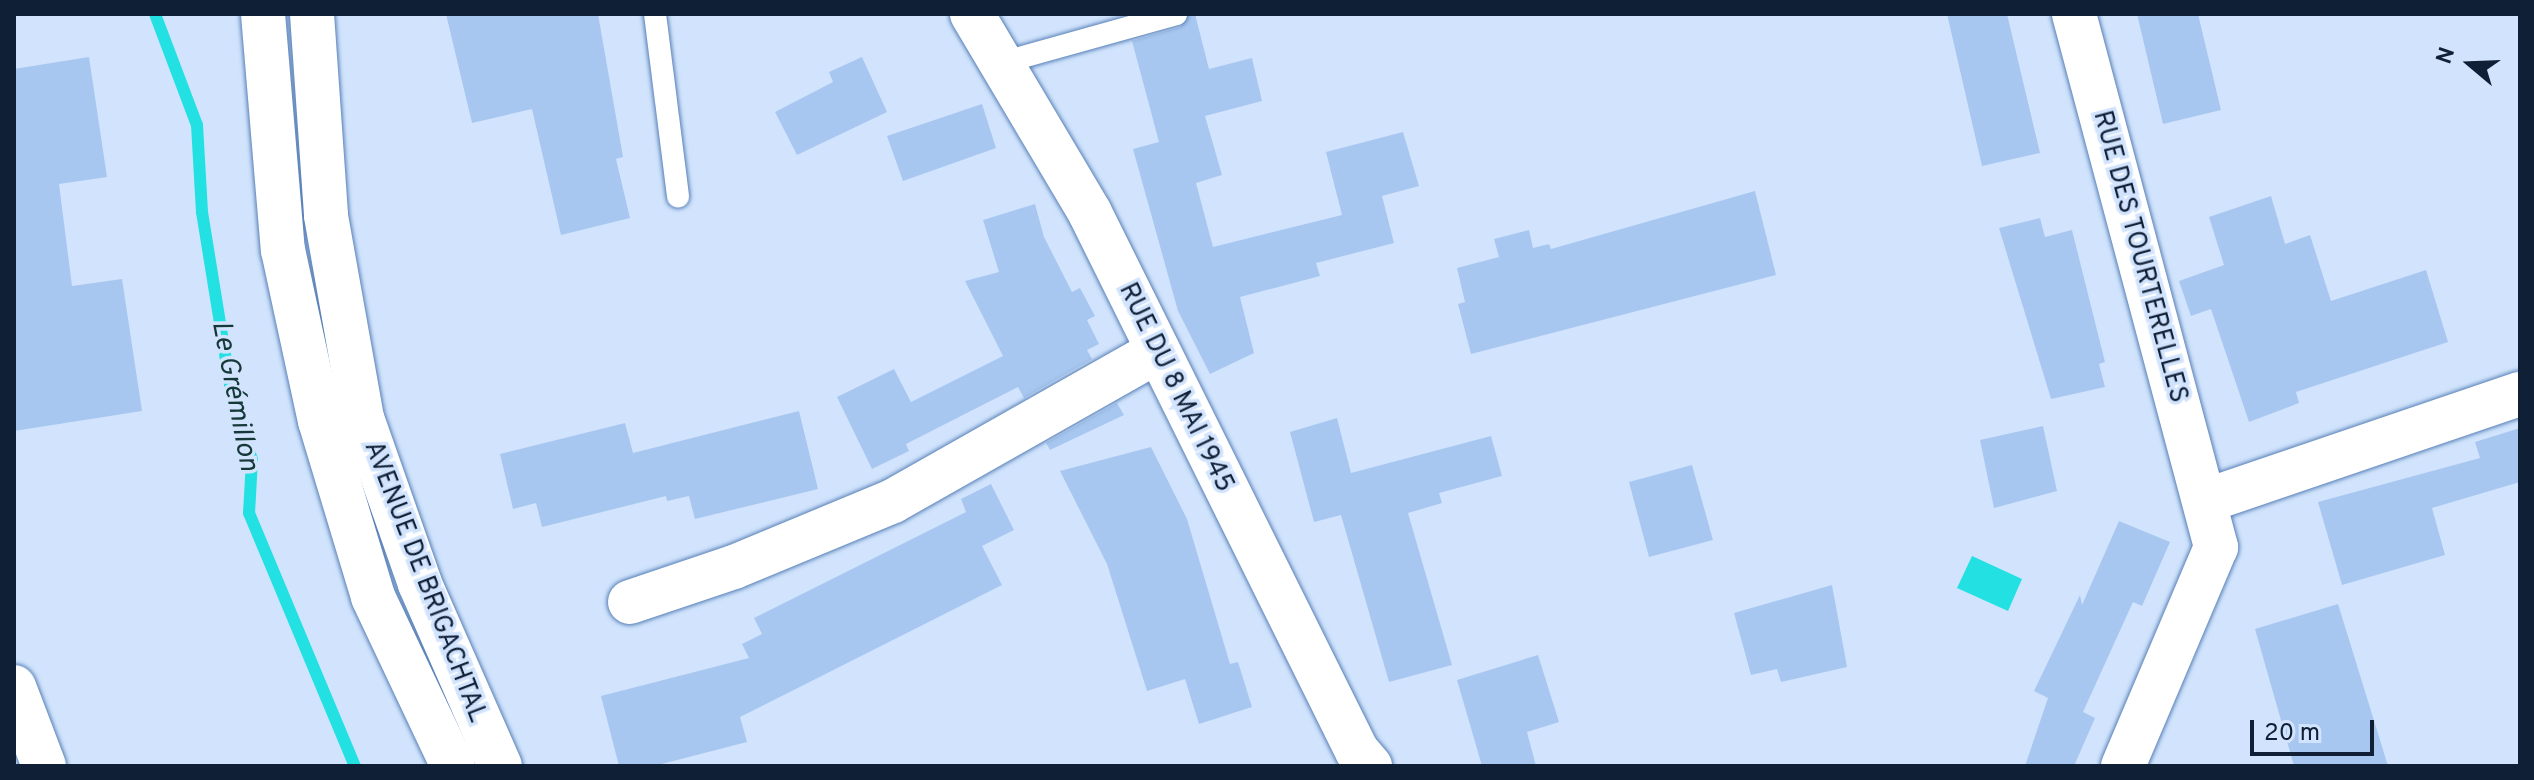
<!DOCTYPE html>
<meta charset="utf-8">
<style>
body{margin:0}
#map{position:relative;width:2534px;height:780px;overflow:hidden;background:#d2e4fd;font-family:Overpass,sans-serif}
div>[style]{position:absolute}
.water>*{inset:0;background:#23e0e3}
.stream>*{height:12px;margin:-6px;padding:0 6px;transform-origin:6px;border-radius:6px;background:#23e0e3}
.building>*{inset:0;background:#a8c7f0}
.roads{filter:drop-shadow(0 0 2px #5780b7) drop-shadow(0 0 2px #5780b7)}
.service>*{height:22px;margin:-11px;padding:0 11px;transform-origin:11px;border-radius:11px;background:#fff}
.minor>*{height:44px;margin:-22px;padding:0 22px;transform-origin:22px;border-radius:22px;background:#fff}
.secondary>*{height:44px;margin:-22px;padding:0 22px;transform-origin:22px;border-radius:22px;background:#fff}
span{translate:-50% -50%;white-space:nowrap;text-align:center;line-height:1.15;-webkit-text-stroke:7px #d2e4fd;paint-order:stroke}
.street-label{font-size:26px;color:#0f1f35}
.water-label{font-size:28px;color:#153839;font-style:italic}
.frame{position:absolute;inset:0;border:16px solid #0f1f35;pointer-events:none}
.north{position:absolute;left:2430px;top:24px;width:80px;height:80px;-webkit-text-stroke:6px #d2e4fd;paint-order:stroke;rotate:289deg;font-size:22px;font-weight:700;line-height:32px;text-align:center;color:#0f1f35}
.north::after{content:'';display:block;margin:auto;width:28px;height:36px;background:#0f1f35;clip-path:polygon(50% 0,100% 100%,50% 72%,0 100%)}
.scale{position:absolute;left:2250px;top:720px;width:124px;height:36px;box-sizing:border-box;border:4px solid #0f1f35;border-top:0;padding-left:10px;font-size:24px;line-height:28px;white-space:nowrap;color:#0f1f35;-webkit-text-stroke:6px #d2e4fd;paint-order:stroke}
</style>
<div id="map">
<div class="water">
<div style="clip-path:polygon(1972px 556px,2022px 579px,2008px 611px,1957px 588px)"></div>
</div>
<div class="stream">
<div style="left:155px;top:14px;width:119px;rotate:69.3deg"></div>
<div style="left:197px;top:125px;width:87px;rotate:86.7deg"></div>
<div style="left:202px;top:212px;width:188px;rotate:80.8deg"></div>
<div style="left:232px;top:398px;width:65px;rotate:72.1deg"></div>
<div style="left:252px;top:460px;width:53px;rotate:93.2deg"></div>
<div style="left:249px;top:513px;width:274px;rotate:67.3deg"></div>
</div>
<div class="building">
<div style="clip-path:polygon(446px 14px,598px 14px,623px 157px,616px 159px,630px 218px,561px 235px,532px 109px,472px 123px)"></div>
<div style="clip-path:polygon(1190px 14px,1195px 14px,1209px 69px,1252px 58px,1262px 101px,1205px 116px,1222px 175px,1196px 183px,1213px 247px,1342px 215px,1326px 152px,1403px 132px,1419px 186px,1382px 196px,1394px 243px,1316px 263px,1320px 276px,1240px 297px,1254px 353px,1210px 374px,1178px 311px,1133px 149px,1159px 142px,1132px 41px,1180px 27px)"></div>
<div style="clip-path:polygon(1947px 14px,2007px 14px,2040px 153px,1982px 166px)"></div>
<div style="clip-path:polygon(2137px 14px,2198px 14px,2221px 110px,2163px 124px)"></div>
<div style="clip-path:polygon(89px 57px,107px 177px,59px 184px,72px 286px,122px 279px,142px 411px,14px 431px,14px 69px)"></div>
<div style="clip-path:polygon(862px 57px,887px 112px,797px 155px,775px 112px,833px 82px,829px 72px)"></div>
<div style="clip-path:polygon(982px 104px,996px 148px,903px 181px,887px 136px)"></div>
<div style="clip-path:polygon(1755px 191px,1776px 275px,1471px 354px,1458px 304px,1465px 302px,1457px 268px,1499px 257px,1494px 239px,1529px 230px,1533px 248px,1549px 244px,1551px 249px)"></div>
<div style="clip-path:polygon(2271px 196px,2285px 244px,2310px 235px,2331px 301px,2426px 270px,2448px 342px,2296px 392px,2299px 403px,2249px 422px,2211px 309px,2191px 316px,2179px 281px,2224px 265px,2209px 217px)"></div>
<div style="clip-path:polygon(1035px 204px,1044px 237px,1072px 292px,1080px 288px,1095px 316px,1087px 320px,1099px 344px,1087px 350px,1092px 359px,1024px 398px,1018px 387px,906px 444px,909px 451px,872px 469px,837px 397px,894px 369px,911px 402px,1003px 356px,965px 281px,999px 272px,983px 220px)"></div>
<div style="clip-path:polygon(2040px 218px,2045px 237px,2072px 230px,2105px 362px,2099px 364px,2105px 387px,2051px 399px,1999px 228px)"></div>
<div style="clip-path:polygon(1117px 403px,1124px 415px,1050px 450px,1046px 443px)"></div>
<div style="clip-path:polygon(799px 411px,818px 489px,695px 519px,689px 496px,667px 501px,666px 496px,542px 527px,536px 503px,513px 509px,500px 454px,625px 423px,633px 453px)"></div>
<div style="clip-path:polygon(1337px 418px,1351px 473px,1491px 436px,1502px 476px,1439px 493px,1442px 503px,1408px 513px,1452px 665px,1389px 682px,1341px 515px,1314px 522px,1290px 432px)"></div>
<div style="clip-path:polygon(2043px 426px,2057px 491px,1994px 508px,1980px 440px)"></div>
<div style="clip-path:polygon(2520px 428px,2520px 482px,2432px 508px,2445px 555px,2342px 585px,2318px 502px,2480px 458px,2475px 442px)"></div>
<div style="clip-path:polygon(1151px 447px,1187px 519px,1230px 664px,1238px 662px,1252px 707px,1199px 724px,1185px 679px,1147px 691px,1107px 564px,1060px 471px)"></div>
<div style="clip-path:polygon(1692px 465px,1713px 540px,1649px 557px,1629px 482px)"></div>
<div style="clip-path:polygon(991px 484px,1014px 530px,982px 546px,1002px 585px,740px 717px,747px 742px,654px 766px,619px 766px,601px 696px,749px 658px,742px 644px,762px 634px,754px 618px,966px 512px,961px 499px)"></div>
<div style="clip-path:polygon(2119px 521px,2170px 542px,2142px 606px,2133px 602px,2083px 712px,2095px 718px,2074px 766px,2025px 766px,2048px 698px,2034px 691px,2080px 595px,2082px 605px)"></div>
<div style="clip-path:polygon(1832px 585px,1847px 667px,1781px 682px,1777px 669px,1751px 675px,1734px 613px)"></div>
<div style="clip-path:polygon(2338px 604px,2355px 659px,2388px 766px,2294px 766px,2255px 629px)"></div>
<div style="clip-path:polygon(1538px 655px,1559px 722px,1527px 732px,1536px 766px,1482px 766px,1457px 680px)"></div>
</div>
<div class="roads">
<div class="service">
<div style="left:655px;top:14px;width:184px;rotate:82.8deg"></div>
<div style="left:1001px;top:63px;width:182px;rotate:-15.6deg"></div>
</div>
<div class="minor">
<div style="left:972px;top:14px;width:231px;rotate:59.3deg"></div>
<div style="left:1090px;top:213px;width:601px;rotate:63.61deg"></div>
<div style="left:1357px;top:751px;width:20px;rotate:49deg"></div>
<div style="left:2074px;top:14px;width:552px;rotate:75.08deg"></div>
<div style="left:2216px;top:547px;width:238px;rotate:113deg"></div>
<div style="left:2205px;top:501px;width:333px;rotate:-18.8deg"></div>
<div style="left:630px;top:602px;width:110px;rotate:-18.6deg"></div>
<div style="left:734px;top:567px;width:172px;rotate:-22.5deg"></div>
<div style="left:893px;top:501px;width:302px;rotate:-29.5deg"></div>
<div style="left:14px;top:687px;width:85px;rotate:69.2deg"></div>
</div>
<div class="secondary">
<div style="left:263px;top:14px;width:237px;rotate:85.2deg"></div>
<div style="left:283px;top:250px;width:175px;rotate:77.8deg"></div>
<div style="left:320px;top:421px;width:184px;rotate:73.2deg"></div>
<div style="left:373px;top:597px;width:187px;rotate:64.7deg"></div>
<div style="left:312px;top:14px;width:202px;rotate:86deg"></div>
<div style="left:326px;top:216px;width:205px;rotate:79.9deg"></div>
<div style="left:362px;top:418px;width:176px;rotate:70.7deg"></div>
<div style="left:420px;top:584px;width:199px;rotate:66.3deg"></div>
</div>
</div>
<div class="street-label">
<span style="left:2139px;top:257px;rotate:75deg">RUE DES TOURTERELLES</span>
<span style="left:1175px;top:388px;rotate:64deg">RUE DU 8 MAI 1945</span>
<span style="left:424px;top:582px;rotate:69deg">AVENUE DE BRIGACHTAL</span>
</div>
<div class="water-label">
<span style="left:234px;top:396px;rotate:79deg">Le Grémillon</span>
</div>
<div class="frame"></div>
<div class="north">N</div>
<div class="scale">20 m</div>
</div>
